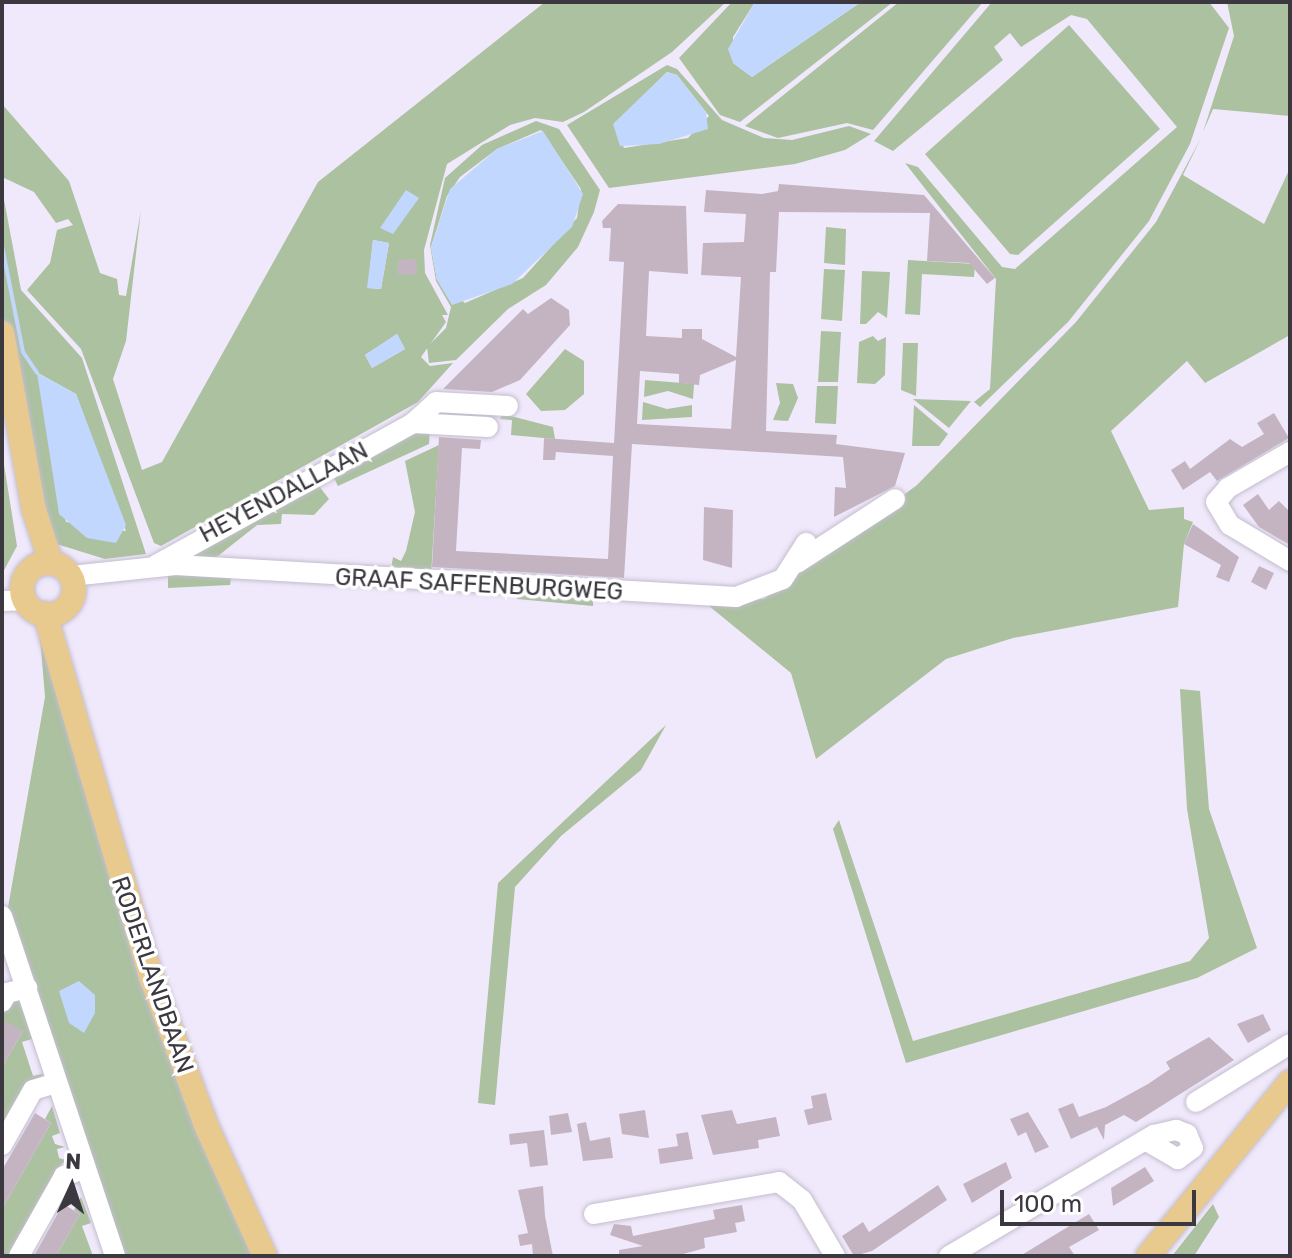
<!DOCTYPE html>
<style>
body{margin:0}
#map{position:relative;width:1292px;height:1258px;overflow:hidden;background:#f0e9fb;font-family:Rubik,sans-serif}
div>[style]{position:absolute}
.green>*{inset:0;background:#abc1a0}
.water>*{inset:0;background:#c1d7fe}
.stream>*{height:4px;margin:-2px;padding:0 2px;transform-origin:2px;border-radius:2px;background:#c1d7fe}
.building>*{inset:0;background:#c4b4c2}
.roads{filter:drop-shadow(0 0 2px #c3bdce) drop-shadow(0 0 2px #c3bdce)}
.minor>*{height:20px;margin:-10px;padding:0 10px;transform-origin:10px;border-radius:10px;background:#fff}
.major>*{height:24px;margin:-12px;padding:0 12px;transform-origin:12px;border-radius:12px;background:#e8ca8f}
.major>.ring{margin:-12px;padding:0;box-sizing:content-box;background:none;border:24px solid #e8ca8f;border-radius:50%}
span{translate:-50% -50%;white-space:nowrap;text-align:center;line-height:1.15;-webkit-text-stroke:7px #fff;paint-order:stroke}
.street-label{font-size:24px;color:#3b383f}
.frame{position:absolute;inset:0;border:4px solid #3b383f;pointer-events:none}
.north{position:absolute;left:32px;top:1146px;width:80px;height:80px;-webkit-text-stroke:6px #fff;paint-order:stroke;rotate:3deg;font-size:22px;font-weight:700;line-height:32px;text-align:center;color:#3b383f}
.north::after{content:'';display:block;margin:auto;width:28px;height:36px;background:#3b383f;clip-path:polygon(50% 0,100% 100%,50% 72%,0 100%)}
.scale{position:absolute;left:1000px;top:1190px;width:196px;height:36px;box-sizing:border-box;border:4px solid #3b383f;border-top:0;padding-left:10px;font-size:24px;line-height:28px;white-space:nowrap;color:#3b383f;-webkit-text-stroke:6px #fff;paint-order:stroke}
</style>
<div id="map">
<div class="green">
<div style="clip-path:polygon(evenodd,545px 2px,726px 2px,672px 52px,584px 112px,563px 122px,535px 118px,510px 125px,447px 164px,424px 250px,425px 273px,448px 315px,442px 315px,446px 322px,421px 357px,430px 366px,453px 363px,418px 402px,161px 546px,154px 543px,81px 349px,27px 290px,50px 263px,57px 230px,73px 225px,68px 219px,56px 223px,34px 192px,2px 177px,2px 104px,69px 181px,100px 273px,117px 279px,119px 295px,126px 296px,141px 210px,126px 341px,113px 379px,142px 470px,162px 462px,318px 182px,545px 2px,373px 240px,389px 243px,381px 289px,368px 288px,373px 240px,545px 2px,397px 334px,405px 349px,372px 368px,365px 355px,397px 334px)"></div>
<div style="clip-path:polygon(732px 2px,755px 2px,733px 37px,733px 63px,752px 77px,861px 2px,893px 2px,740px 122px,720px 115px,679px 58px)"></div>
<div style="clip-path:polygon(899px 2px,983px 2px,873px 130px,847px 123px,778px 138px,745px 126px)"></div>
<div style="clip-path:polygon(992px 2px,1209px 2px,1229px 28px,1190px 144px,1149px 221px,1068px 322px,980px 407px,974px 402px,990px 389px,996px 279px,905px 163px,918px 167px,1002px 267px,1015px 269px,1177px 127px,1087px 19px,1071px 15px,1021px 47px,1010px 33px,994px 47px,1003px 60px,893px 151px,874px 141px)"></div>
<div style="clip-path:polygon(1227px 2px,1290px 2px,1290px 116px,1213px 109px,1203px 132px,1234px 36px)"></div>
<div style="clip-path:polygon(1069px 25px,1160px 129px,1018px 255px,1010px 254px,925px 154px)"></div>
<div style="clip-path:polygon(evenodd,667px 65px,677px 69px,722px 120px,764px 138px,792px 140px,849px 126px,871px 134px,845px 150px,795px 164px,609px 188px,567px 125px,667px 65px,667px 72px,677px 75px,709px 116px,688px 138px,624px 148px,614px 124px,667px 72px)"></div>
<div style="clip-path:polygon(evenodd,536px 121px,559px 129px,600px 190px,594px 212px,578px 247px,546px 285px,508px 309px,456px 360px,429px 363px,427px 347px,446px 328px,451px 307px,436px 281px,430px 245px,445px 178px,482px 145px,536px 121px,541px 130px,581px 189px,577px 218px,523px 278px,465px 303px,437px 280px,431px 247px,447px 196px,460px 177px,497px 149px,541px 130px)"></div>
<div style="clip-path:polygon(1201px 138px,1183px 175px,1264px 224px,1290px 168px,1290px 335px,1205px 383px,1187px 361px,1111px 431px,1149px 510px,1184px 507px,1184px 519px,1193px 522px,1184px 544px,1178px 607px,1013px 638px,946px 659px,816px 759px,791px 673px,703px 601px,764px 599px,917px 485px,1076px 322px,1156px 222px)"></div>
<div style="clip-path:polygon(evenodd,2px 189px,21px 290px,82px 358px,146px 554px,105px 559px,50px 542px,2px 310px,2px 189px,38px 373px,76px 394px,126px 531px,66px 522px,38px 373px)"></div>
<div style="clip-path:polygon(826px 227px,846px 229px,845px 265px,824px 263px)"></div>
<div style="clip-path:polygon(908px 260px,975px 264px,974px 277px,922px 274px,920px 315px,905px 314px)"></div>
<div style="clip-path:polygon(824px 269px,845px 270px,842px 321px,821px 319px)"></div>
<div style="clip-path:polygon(862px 271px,890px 272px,887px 318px,878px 312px,866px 324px,860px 324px)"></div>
<div style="clip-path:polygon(821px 331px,841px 332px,838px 382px,818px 382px)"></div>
<div style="clip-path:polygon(873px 336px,878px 341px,886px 337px,885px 375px,875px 384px,857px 383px,859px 342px)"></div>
<div style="clip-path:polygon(903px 343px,918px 343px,916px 396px,901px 390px)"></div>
<div style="clip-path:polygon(565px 349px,584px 361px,584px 394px,565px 410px,541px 411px,526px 394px)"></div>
<div style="clip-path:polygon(645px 380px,694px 384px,693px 399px,668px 391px,644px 397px)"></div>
<div style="clip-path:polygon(776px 383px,793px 384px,798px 398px,788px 421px,773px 420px,780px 403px)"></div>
<div style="clip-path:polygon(817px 386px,838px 386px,836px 424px,815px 423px)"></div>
<div style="clip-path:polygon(913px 399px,971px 401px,949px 428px)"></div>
<div style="clip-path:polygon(643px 402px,667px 409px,692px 405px,692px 417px,642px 420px)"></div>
<div style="clip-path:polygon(914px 405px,948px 434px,939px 446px,912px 446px)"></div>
<div style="clip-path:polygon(503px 414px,553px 427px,555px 439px,511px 435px,512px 420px,500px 419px)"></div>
<div style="clip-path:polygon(419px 426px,430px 427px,429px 444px,338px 486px,331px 472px)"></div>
<div style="clip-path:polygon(439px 445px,431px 576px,391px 570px,393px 557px,401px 561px,406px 551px,415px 512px,405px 461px)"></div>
<div style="clip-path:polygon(2px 452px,17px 546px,2px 574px)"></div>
<div style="clip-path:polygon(319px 486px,329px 499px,314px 515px,282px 514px,281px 524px,257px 525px,208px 564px,189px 554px)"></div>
<div style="clip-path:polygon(168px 572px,593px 594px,593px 606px,517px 599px,517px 593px,231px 578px,230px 585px,168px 588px)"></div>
<div style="clip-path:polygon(40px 636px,48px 637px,131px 950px,181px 1089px,254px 1256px,123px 1256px,16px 925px,7px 913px,45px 697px)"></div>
<div style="clip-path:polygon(1180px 689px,1200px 691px,1209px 809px,1257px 948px,1197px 978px,906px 1063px,833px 829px,839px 820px,913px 1041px,1190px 961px,1209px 938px,1187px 809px)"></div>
<div style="clip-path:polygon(666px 725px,641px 770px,561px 836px,515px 887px,495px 1105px,478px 1103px,498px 883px)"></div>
<div style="clip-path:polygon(18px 993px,32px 1039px,22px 1042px,33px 1076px,42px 1074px,45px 1083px,2px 1139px,2px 1067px,23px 1031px,2px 1028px,2px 1008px)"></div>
<div style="clip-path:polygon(52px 1106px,60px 1133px,52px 1136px,55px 1144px,65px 1147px,57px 1149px,59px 1158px,69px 1161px,61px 1164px,63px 1173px,17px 1256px,2px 1256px,2px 1209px,51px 1123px,45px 1119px)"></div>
<div style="clip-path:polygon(81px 1197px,91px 1223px,82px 1226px,93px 1256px,56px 1256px,80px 1214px,74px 1210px)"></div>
<div style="clip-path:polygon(1213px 1204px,1219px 1217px,1194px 1256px,1172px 1256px)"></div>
</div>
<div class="water">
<div style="clip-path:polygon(755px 2px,861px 2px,752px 77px,733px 63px,728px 49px)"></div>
<div style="clip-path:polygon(667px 72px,677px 75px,706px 112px,708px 129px,659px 144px,620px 146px,613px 124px)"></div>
<div style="clip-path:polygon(543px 131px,583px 194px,572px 227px,512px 284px,452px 305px,437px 280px,431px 247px,450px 189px,497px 149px)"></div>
<div style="clip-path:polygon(406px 190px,419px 198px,393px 234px,380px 228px)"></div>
<div style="clip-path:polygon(373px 240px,389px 243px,381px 289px,367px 288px)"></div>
<div style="clip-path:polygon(397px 334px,405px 349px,372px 368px,365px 355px)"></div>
<div style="clip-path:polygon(37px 373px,76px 394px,126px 525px,116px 543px,87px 538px,59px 514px)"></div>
<div style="clip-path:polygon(79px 981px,95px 995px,95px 1013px,84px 1033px,69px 1023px,59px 991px)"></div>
</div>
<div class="stream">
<div style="left:2px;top:246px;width:108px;rotate:78.8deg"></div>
<div style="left:23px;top:352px;width:25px;rotate:56deg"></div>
</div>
<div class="building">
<div style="clip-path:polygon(evenodd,779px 184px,924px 195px,995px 278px,987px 284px,969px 263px,927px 261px,930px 213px,779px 212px,776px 272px,770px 272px,766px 431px,837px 435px,836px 444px,905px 453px,895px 486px,834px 517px,835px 487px,846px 488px,843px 457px,632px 444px,624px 578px,432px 567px,439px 437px,481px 440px,480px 449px,462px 448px,456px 551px,608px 559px,613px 456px,556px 452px,555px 460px,543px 460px,544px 438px,614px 443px,624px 262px,609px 261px,611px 228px,603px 228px,602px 221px,618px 204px,686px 206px,688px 274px,649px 271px,646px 336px,682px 338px,682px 329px,702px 329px,702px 339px,736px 357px,741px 277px,701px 275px,703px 243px,744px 242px,746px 214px,704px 212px,706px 190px,762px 194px,778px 191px,779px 184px,736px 360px,731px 429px,637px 424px,640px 371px,679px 374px,679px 383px,699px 385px,700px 375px,736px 360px)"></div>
<div style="clip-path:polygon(416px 259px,417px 274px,398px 275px,398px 260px)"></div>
<div style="clip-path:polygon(551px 298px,569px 310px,570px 325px,520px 380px,492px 392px,443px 389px,523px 309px,528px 314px)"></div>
<div style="clip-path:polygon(1274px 413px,1289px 438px,1217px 481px,1210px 472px,1183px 490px,1171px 470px,1185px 461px,1190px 469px,1230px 439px,1242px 447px,1264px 434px,1257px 423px)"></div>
<div style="clip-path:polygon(1258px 494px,1269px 510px,1279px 501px,1290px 512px,1290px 545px,1259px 527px,1243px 505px)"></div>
<div style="clip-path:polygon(704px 507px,733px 510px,732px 568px,703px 560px)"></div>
<div style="clip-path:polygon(1193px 524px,1239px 557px,1229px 582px,1216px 577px,1221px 565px,1184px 544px)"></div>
<div style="clip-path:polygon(1259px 566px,1274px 573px,1266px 590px,1251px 582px)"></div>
<div style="clip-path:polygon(1263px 1014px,1271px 1030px,1248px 1043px,1237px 1024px)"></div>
<div style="clip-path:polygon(6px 1021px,23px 1031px,2px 1067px,2px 1028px)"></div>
<div style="clip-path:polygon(1209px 1037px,1234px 1060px,1136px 1122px,1124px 1115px,1105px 1125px,1104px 1140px,1097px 1127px,1071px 1139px,1058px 1109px,1073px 1103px,1079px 1117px,1106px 1107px,1148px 1084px,1170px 1069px,1166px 1062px)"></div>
<div style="clip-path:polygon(826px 1093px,832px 1120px,808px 1125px,804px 1110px,813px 1108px,811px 1096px)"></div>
<div style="clip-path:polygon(645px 1110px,649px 1138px,622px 1134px,619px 1114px)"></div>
<div style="clip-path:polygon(732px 1110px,737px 1124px,776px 1117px,780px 1136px,758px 1140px,759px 1148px,713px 1155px,701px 1115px)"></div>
<div style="clip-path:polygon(1028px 1112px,1049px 1147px,1035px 1153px,1026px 1132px,1018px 1136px,1010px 1119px)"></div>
<div style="clip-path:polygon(35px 1113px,51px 1123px,2px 1209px,2px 1170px)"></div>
<div style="clip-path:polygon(568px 1113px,572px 1132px,551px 1135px,549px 1116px)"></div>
<div style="clip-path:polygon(586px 1122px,590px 1141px,610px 1137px,613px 1158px,583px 1161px,577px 1124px)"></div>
<div style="clip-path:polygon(544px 1130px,548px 1165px,530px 1167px,527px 1143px,510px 1145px,509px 1134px)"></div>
<div style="clip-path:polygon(688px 1132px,693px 1159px,660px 1164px,658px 1149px,678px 1146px,676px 1134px)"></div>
<div style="clip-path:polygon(1006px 1162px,1012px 1178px,972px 1203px,963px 1184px)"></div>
<div style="clip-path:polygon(1145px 1167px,1154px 1181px,1113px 1206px,1111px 1188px)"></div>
<div style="clip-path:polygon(938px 1185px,947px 1200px,872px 1251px,854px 1256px,842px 1236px,863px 1222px,869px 1232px)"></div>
<div style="clip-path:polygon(543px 1186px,545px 1216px,553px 1256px,533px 1256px,532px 1244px,520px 1246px,518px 1235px,528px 1233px,518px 1190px)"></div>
<div style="clip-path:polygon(63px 1204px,80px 1214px,56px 1256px,34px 1256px)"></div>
<div style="clip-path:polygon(742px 1205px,745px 1221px,735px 1223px,737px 1232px,704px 1238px,705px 1248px,676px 1256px,619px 1256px,619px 1250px,643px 1246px,610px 1235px,614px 1224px,631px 1226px,633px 1236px,715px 1219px,713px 1210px)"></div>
<div style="clip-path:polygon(1089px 1214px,1099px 1230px,1069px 1247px,1075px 1256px,1020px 1256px)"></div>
</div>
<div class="roads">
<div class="minor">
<div style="left:413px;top:423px;width:75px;rotate:3.1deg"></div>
<div style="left:1290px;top:452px;width:72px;rotate:149.9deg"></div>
<div style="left:1228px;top:488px;width:18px;rotate:131deg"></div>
<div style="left:1216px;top:502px;width:27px;rotate:59deg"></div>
<div style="left:1230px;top:525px;width:70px;rotate:31deg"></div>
<div style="left:797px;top:563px;width:117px;rotate:-33.1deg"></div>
<div style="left:156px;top:565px;width:294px;rotate:-28.9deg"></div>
<div style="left:413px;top:423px;width:31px;rotate:-42deg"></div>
<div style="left:436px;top:402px;width:72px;rotate:3.2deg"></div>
<div style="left:71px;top:576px;width:105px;rotate:-6deg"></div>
<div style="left:175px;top:565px;width:562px;rotate:3.26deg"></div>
<div style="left:736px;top:597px;width:50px;rotate:-21deg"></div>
<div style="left:783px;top:579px;width:43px;rotate:-57.4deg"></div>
<div style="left:2px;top:601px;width:23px;rotate:-2deg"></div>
<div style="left:2px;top:916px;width:358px;rotate:71.6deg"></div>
<div style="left:2px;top:1002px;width:10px;rotate:-61deg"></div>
<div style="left:7px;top:993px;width:21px;rotate:-14deg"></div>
<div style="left:1196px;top:1102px;width:110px;rotate:-31.7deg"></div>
<div style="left:2px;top:1145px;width:63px;rotate:-60.6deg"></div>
<div style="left:33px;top:1090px;width:24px;rotate:-17deg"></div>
<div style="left:594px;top:1214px;width:188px;rotate:-9.8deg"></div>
<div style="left:779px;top:1182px;width:29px;rotate:38deg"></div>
<div style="left:802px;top:1200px;width:65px;rotate:59.5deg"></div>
<div style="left:19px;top:1256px;width:92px;rotate:-60.6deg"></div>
<div style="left:64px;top:1176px;width:20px;rotate:-20deg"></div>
<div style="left:949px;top:1256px;width:238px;rotate:-30.6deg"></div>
<div style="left:1154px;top:1135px;width:23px;rotate:-13deg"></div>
<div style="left:1176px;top:1130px;width:12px;rotate:20deg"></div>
<div style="left:1187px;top:1134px;width:15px;rotate:67deg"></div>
<div style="left:1193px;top:1148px;width:19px;rotate:144deg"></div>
<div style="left:1178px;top:1159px;width:36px;rotate:-150deg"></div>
</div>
<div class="major">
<div style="left:2px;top:333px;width:180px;rotate:79.8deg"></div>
<div style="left:34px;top:510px;width:56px;rotate:72.2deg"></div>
<div class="ring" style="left:22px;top:563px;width:28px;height:28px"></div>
<div style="left:45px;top:614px;width:380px;rotate:73.7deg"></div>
<div style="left:152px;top:979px;width:156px;rotate:69.7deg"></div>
<div style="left:206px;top:1125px;width:144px;rotate:65.8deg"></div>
<div style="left:1148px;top:1256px;width:225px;rotate:-50.8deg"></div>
</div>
</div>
<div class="street-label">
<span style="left:284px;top:493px;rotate:-28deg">HEYENDALLAAN</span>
<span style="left:479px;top:585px;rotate:3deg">GRAAF SAFFENBURGWEG</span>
<span style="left:152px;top:975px;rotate:71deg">RODERLANDBAAN</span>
</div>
<div class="frame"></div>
<div class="north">N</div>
<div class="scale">100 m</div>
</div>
